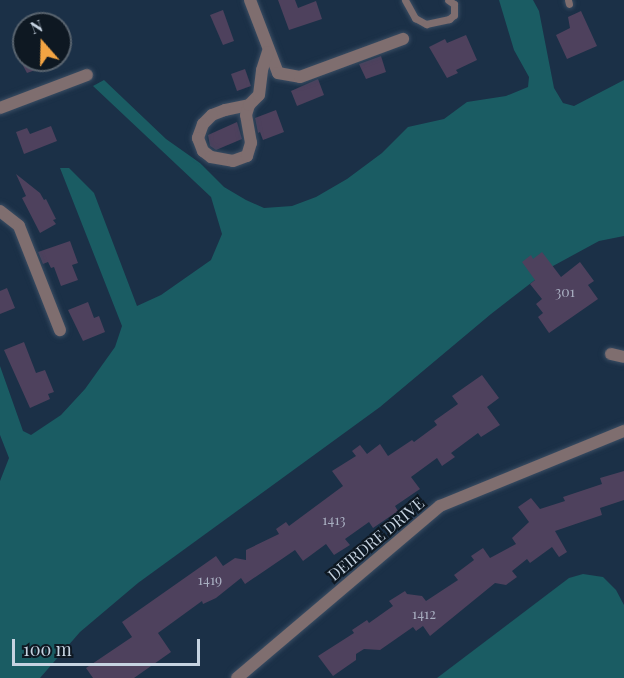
<!DOCTYPE html>
<style>
body{margin:0}
#map{position:relative;width:624px;height:678px;overflow:hidden;background:#1b3047;font-family:"Playfair Display",serif}
div>[style]{position:absolute}
.water>*{inset:0;background:#1a5c63}
.building>*{inset:0;background:#4e415d}
.roads{filter:drop-shadow(0 0 2px #3a4d63) drop-shadow(0 0 2px #3a4d63)}
.service>*{height:7px;margin:-3.5px;padding:0 3.5px;transform-origin:3.5px;border-radius:3.5px;background:#7f6e6f}
.minor>*{height:12px;margin:-6px;padding:0 6px;transform-origin:6px;border-radius:6px;background:#7f6e6f}
span{translate:-50% -50%;white-space:nowrap;text-align:center;line-height:1.15;-webkit-text-stroke:4.5px #0e1822;paint-order:stroke}
.number-label{font-size:14px;color:#a8aec0}
.number-label span{-webkit-text-stroke-width:0}
.street-label{font-size:16px;color:#c6d3e1}
.north{position:absolute;left:12px;top:12px;width:60px;height:60px;box-sizing:border-box;background:#0e1822;border:2px solid #58636e;border-radius:50%;rotate:340deg;font-size:16px;font-weight:700;line-height:24px;text-align:center;color:#c6d3e1}
.north::after{content:'';display:block;margin:auto;width:21px;height:27px;background:#f3a443;clip-path:polygon(50% 0,100% 100%,50% 72%,0 100%)}
.scale{position:absolute;left:12px;top:639px;width:188px;height:27px;box-sizing:border-box;border:3px solid #c6d3e1;border-top:0;padding-left:8px;font-size:18px;line-height:21px;white-space:nowrap;color:#c6d3e1;-webkit-text-stroke:4px #0e1822;paint-order:stroke}
</style>
<div id="map">
<div class="water">
<div style="clip-path:polygon(499px 0,533px 0,539px 11px,554px 88px,563px 103px,574px 106px,624px 80px,624px 236px,599px 241px,553px 266px,491px 314px,380px 407px,138px 583px,80px 632px,40px 678px,0 678px,0 481px,9px 458px,0 435px,0 366px,23px 431px,31px 435px,61px 415px,85px 389px,115px 347px,122px 326px,60px 168px,69px 168px,94px 193px,137px 306px,161px 295px,211px 260px,222px 234px,211px 197px,93px 86px,104px 80px,166px 139px,200px 163px,224px 187px,246px 200px,264px 208px,292px 206px,316px 197px,347px 179px,382px 153px,408px 127px,444px 119px,467px 102px,506px 96px,528px 87px,529px 77px,514px 50px)"></div>
<div style="clip-path:polygon(583px 574px,603px 577px,616px 590px,624px 605px,624px 678px,437px 678px,569px 578px)"></div>
</div>
<div class="building">
<div style="clip-path:polygon(278px 0,295px 0,298px 8px,316px 1px,322px 19px,289px 30px)"></div>
<div style="clip-path:polygon(223px 10px,234px 41px,223px 45px,210px 15px)"></div>
<div style="clip-path:polygon(581px 11px,597px 46px,567px 59px,556px 35px,570px 28px,568px 17px)"></div>
<div style="clip-path:polygon(466px 35px,477px 60px,456px 70px,458px 73px,447px 78px,429px 47px,445px 39px,447px 43px)"></div>
<div style="clip-path:polygon(381px 56px,386px 72px,366px 79px,359px 64px)"></div>
<div style="clip-path:polygon(20px 60px,60px 60px,60px 61px,27px 73px)"></div>
<div style="clip-path:polygon(245px 69px,251px 86px,237px 91px,231px 74px)"></div>
<div style="clip-path:polygon(318px 79px,324px 95px,297px 106px,291px 91px)"></div>
<div style="clip-path:polygon(276px 110px,284px 132px,263px 140px,260px 132px,258px 133px,255px 118px)"></div>
<div style="clip-path:polygon(237px 122px,242px 139px,216px 150px,210px 146px,208px 135px)"></div>
<div style="clip-path:polygon(51px 126px,57px 141px,24px 154px,16px 132px,27px 128px,30px 134px)"></div>
<div style="clip-path:polygon(16px 174px,40px 193px,44px 200px,46px 199px,56px 219px,53px 220px,56px 224px,40px 233px,22px 198px,26px 196px)"></div>
<div style="clip-path:polygon(70px 241px,78px 263px,72px 265px,78px 280px,61px 286px,54px 267px,51px 268px,48px 262px,43px 264px,38px 252px)"></div>
<div style="clip-path:polygon(542px 252px,561px 277px,580px 262px,594px 281px,588px 285px,598px 299px,549px 333px,538px 317px,543px 313px,536px 304px,542px 299px,530px 284px,535px 280px,522px 262px,531px 255px,533px 259px)"></div>
<div style="clip-path:polygon(7px 288px,15px 308px,0 314px,0 291px)"></div>
<div style="clip-path:polygon(88px 302px,94px 318px,99px 316px,105px 332px,83px 341px,68px 310px)"></div>
<div style="clip-path:polygon(24px 342px,36px 373px,45px 370px,54px 392px,48px 394px,50px 399px,30px 408px,4px 350px)"></div>
<div style="clip-path:polygon(482px 375px,499px 398px,487px 407px,500px 425px,481px 437px,478px 433px,451px 453px,455px 457px,442px 466px,437px 458px,411px 477px,420px 489px,395px 506px,398px 511px,373px 528px,369px 522px,345px 539px,350px 545px,334px 555px,326px 544px,303px 561px,295px 550px,245px 584px,241px 578px,216px 598px,203px 604px,202px 601px,158px 633px,171px 652px,134px 678px,93px 678px,86px 668px,132px 637px,122px 622px,216px 556px,223px 566px,235px 558px,246px 560px,246px 550px,279px 534px,276px 529px,286px 522px,289px 526px,343px 486px,332px 471px,356px 456px,352px 451px,360px 445px,367px 454px,380px 444px,388px 456px,412px 440px,414px 442px,437px 425px,434px 421px,458px 404px,452px 396px)"></div>
<div style="clip-path:polygon(624px 471px,624px 500px,600px 508px,602px 515px,555px 531px,567px 552px,559px 557px,552px 547px,530px 563px,527px 559px,512px 571px,517px 577px,506px 585px,495px 583px,430px 636px,423px 626px,416px 631px,413px 627px,380px 650px,364px 649px,356px 654px,356px 660px,333px 676px,318px 656px,354px 633px,352px 630px,367px 620px,369px 623px,393px 606px,389px 601px,405px 591px,407px 594px,422px 596px,426px 601px,458px 580px,454px 575px,474px 560px,471px 556px,483px 548px,490px 558px,516px 544px,512px 538px,529px 522px,518px 507px,531px 498px,540px 509px,565px 501px,563px 497px,602px 484px,600px 478px)"></div>
</div>
<div class="roads">
<div class="service">
<div style="left:405px;top:0;width:21px;rotate:61deg"></div>
<div style="left:415px;top:18px;width:13px;rotate:29deg"></div>
<div style="left:426px;top:24px;width:24px;rotate:-12deg"></div>
<div style="left:449px;top:19px;width:6px;rotate:-39deg"></div>
<div style="left:454px;top:15px;width:11px;rotate:-90deg"></div>
<div style="left:454px;top:4px;width:7px;rotate:-146deg"></div>
<div style="left:568px;top:0;width:4px;rotate:76deg"></div>
</div>
<div class="minor">
<div style="left:250px;top:0;width:78px;rotate:69deg"></div>
<div style="left:278px;top:73px;width:22px;rotate:10deg"></div>
<div style="left:300px;top:77px;width:110px;rotate:-20.3deg"></div>
<div style="left:249px;top:105px;width:25px;rotate:168deg"></div>
<div style="left:225px;top:110px;width:14px;rotate:159deg"></div>
<div style="left:212px;top:115px;width:13px;rotate:135deg"></div>
<div style="left:203px;top:124px;width:15px;rotate:110deg"></div>
<div style="left:198px;top:138px;width:14px;rotate:69deg"></div>
<div style="left:203px;top:151px;width:10px;rotate:37deg"></div>
<div style="left:211px;top:157px;width:22px;rotate:10deg"></div>
<div style="left:233px;top:161px;width:15px;rotate:-20deg"></div>
<div style="left:247px;top:156px;width:14px;rotate:-73deg"></div>
<div style="left:251px;top:143px;width:28px;rotate:-100deg"></div>
<div style="left:246px;top:115px;width:10px;rotate:-73deg"></div>
<div style="left:249px;top:105px;width:14px;rotate:-45deg"></div>
<div style="left:259px;top:95px;width:25px;rotate:-83deg"></div>
<div style="left:262px;top:70px;width:19px;rotate:-72deg"></div>
<div style="left:0;top:108px;width:93px;rotate:-20.8deg"></div>
<div style="left:0;top:211px;width:24px;rotate:38deg"></div>
<div style="left:19px;top:226px;width:112px;rotate:68.5deg"></div>
<div style="left:611px;top:354px;width:13px;rotate:13deg"></div>
<div style="left:237px;top:678px;width:266px;rotate:-40.3deg"></div>
<div style="left:440px;top:506px;width:199px;rotate:-22.2deg"></div>
</div>
</div>
<div class="number-label">
<span style="left:565px;top:292px">301</span>
<span style="left:334px;top:520px">1413</span>
<span style="left:210px;top:580px">1419</span>
<span style="left:424px;top:614px">1412</span>
</div>
<div class="street-label">
<span style="left:376px;top:539px;rotate:-40deg">DEIRDRE DRIVE</span>
</div>
<div class="north">N</div>
<div class="scale">100 m</div>
</div>
